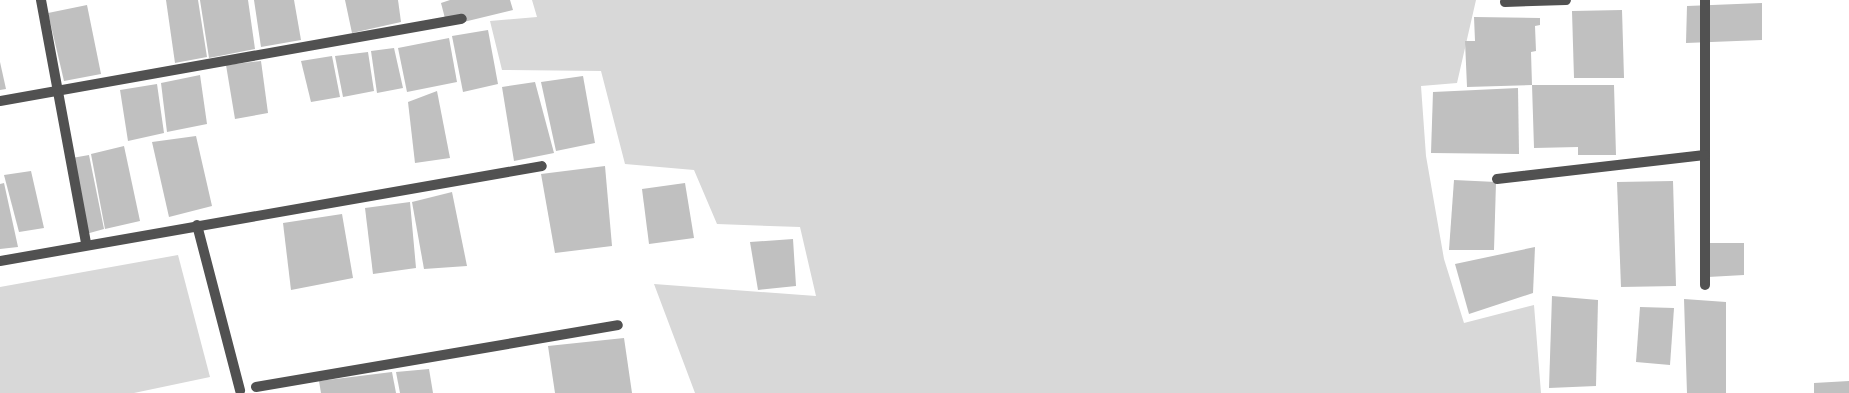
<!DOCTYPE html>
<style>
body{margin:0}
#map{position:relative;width:1849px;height:393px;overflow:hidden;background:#fff;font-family:"Golos Text",sans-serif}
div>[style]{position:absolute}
.green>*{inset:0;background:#d8d8d8}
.building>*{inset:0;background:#c0c0c0}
.minor>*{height:10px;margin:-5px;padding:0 5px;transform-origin:5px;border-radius:5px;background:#515151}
span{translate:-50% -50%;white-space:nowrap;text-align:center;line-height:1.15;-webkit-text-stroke:4.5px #fff;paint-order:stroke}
</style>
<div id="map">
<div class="green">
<div style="clip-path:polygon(532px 0,1476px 0,1457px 83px,1421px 86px,1426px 156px,1444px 259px,1464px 323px,1534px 305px,1541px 393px,695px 393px,654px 284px,816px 296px,800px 227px,717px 224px,694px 170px,625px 164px,601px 71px,502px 70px,490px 21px,537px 17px)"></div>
<div style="clip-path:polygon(178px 255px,210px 377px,134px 393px,0 393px,0 287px)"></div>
</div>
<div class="building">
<div style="clip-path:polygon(166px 0,198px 0,207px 57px,175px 63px)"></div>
<div style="clip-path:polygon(200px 0,248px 0,255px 49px,209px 58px)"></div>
<div style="clip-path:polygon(254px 0,294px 0,301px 40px,261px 47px)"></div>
<div style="clip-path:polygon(345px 0,398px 0,401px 22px,352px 33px)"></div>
<div style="clip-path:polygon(450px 0,510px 0,513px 10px,447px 26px,441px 3px)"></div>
<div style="clip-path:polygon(1762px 3px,1762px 40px,1686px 43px,1687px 6px)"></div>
<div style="clip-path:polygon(87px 5px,101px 74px,64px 81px,48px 13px)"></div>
<div style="clip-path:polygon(1622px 10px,1624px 78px,1574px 78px,1572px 11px)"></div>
<div style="clip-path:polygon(1474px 17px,1540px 18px,1540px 25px,1535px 26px,1536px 51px,1531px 52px,1532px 85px,1614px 85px,1616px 155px,1578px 155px,1578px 147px,1534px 148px,1532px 85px,1467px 87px,1465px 41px,1475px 41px)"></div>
<div style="clip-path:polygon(488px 30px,498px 84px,463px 92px,452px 36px)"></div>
<div style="clip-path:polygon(449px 38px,457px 82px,407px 92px,398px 48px)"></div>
<div style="clip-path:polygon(394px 48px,403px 88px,377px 93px,371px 51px)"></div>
<div style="clip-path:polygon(368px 52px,374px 91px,343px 97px,335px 56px)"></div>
<div style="clip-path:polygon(332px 56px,340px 97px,311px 102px,301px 61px)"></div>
<div style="clip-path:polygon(261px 61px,268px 113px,235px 119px,226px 65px)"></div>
<div style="clip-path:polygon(0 62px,6px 89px,0 90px)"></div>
<div style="clip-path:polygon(200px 75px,207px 124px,167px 132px,161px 83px)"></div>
<div style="clip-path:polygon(583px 76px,595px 143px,556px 151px,541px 82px)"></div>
<div style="clip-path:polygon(535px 82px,554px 153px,514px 161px,502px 87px)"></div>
<div style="clip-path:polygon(157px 84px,164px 133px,128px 141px,120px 90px)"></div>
<div style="clip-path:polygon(1518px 88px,1519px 154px,1431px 153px,1433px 92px)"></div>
<div style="clip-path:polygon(437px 91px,450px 158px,415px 163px,408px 102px)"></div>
<div style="clip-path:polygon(196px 136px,212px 206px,169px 217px,152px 142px)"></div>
<div style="clip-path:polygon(124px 146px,140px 221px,105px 229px,91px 154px)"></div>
<div style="clip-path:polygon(89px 155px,104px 229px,86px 234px,72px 158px)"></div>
<div style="clip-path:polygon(605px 166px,612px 246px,555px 253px,541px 174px)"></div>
<div style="clip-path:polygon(31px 171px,44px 228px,19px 232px,4px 175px)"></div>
<div style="clip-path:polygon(1454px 180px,1496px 182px,1494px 250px,1449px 250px)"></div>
<div style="clip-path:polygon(1673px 181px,1676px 286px,1621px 287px,1617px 182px)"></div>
<div style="clip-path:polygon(4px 183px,18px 247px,0 249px,0 184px)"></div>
<div style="clip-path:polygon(685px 183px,694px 238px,649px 244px,642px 189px)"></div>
<div style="clip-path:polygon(452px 192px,467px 266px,424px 269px,412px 202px)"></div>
<div style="clip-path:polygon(410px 202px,416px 268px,373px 274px,365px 208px)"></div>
<div style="clip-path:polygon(342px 214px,353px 278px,291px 290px,283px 223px)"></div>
<div style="clip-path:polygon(793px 239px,796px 286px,758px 290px,750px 242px)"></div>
<div style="clip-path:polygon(1709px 243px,1744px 243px,1744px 275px,1708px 277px)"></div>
<div style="clip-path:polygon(1535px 247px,1533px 293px,1469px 314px,1455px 264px)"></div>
<div style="clip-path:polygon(1552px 296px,1598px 300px,1596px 386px,1549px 388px)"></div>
<div style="clip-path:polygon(1684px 299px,1726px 302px,1726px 393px,1687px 393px)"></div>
<div style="clip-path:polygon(1640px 307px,1674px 308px,1670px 365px,1636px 362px)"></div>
<div style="clip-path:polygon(624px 338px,632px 393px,555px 393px,548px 346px)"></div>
<div style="clip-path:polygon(429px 369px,433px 393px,400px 393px,396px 372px)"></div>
<div style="clip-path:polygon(392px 372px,396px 393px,321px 393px,319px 381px)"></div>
<div style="clip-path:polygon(1849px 381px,1849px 393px,1814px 393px,1814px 383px)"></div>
</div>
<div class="minor">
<div style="left:41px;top:0;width:247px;rotate:79.5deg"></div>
<div style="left:1705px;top:0;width:285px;rotate:90deg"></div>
<div style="left:1505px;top:2px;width:61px;rotate:-1.9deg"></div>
<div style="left:0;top:101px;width:469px;rotate:-10.1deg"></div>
<div style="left:1497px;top:179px;width:209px;rotate:-6.6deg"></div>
<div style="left:197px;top:225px;width:171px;rotate:75.4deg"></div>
<div style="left:0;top:261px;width:550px;rotate:-9.94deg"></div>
<div style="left:256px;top:387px;width:367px;rotate:-9.7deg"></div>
</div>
</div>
